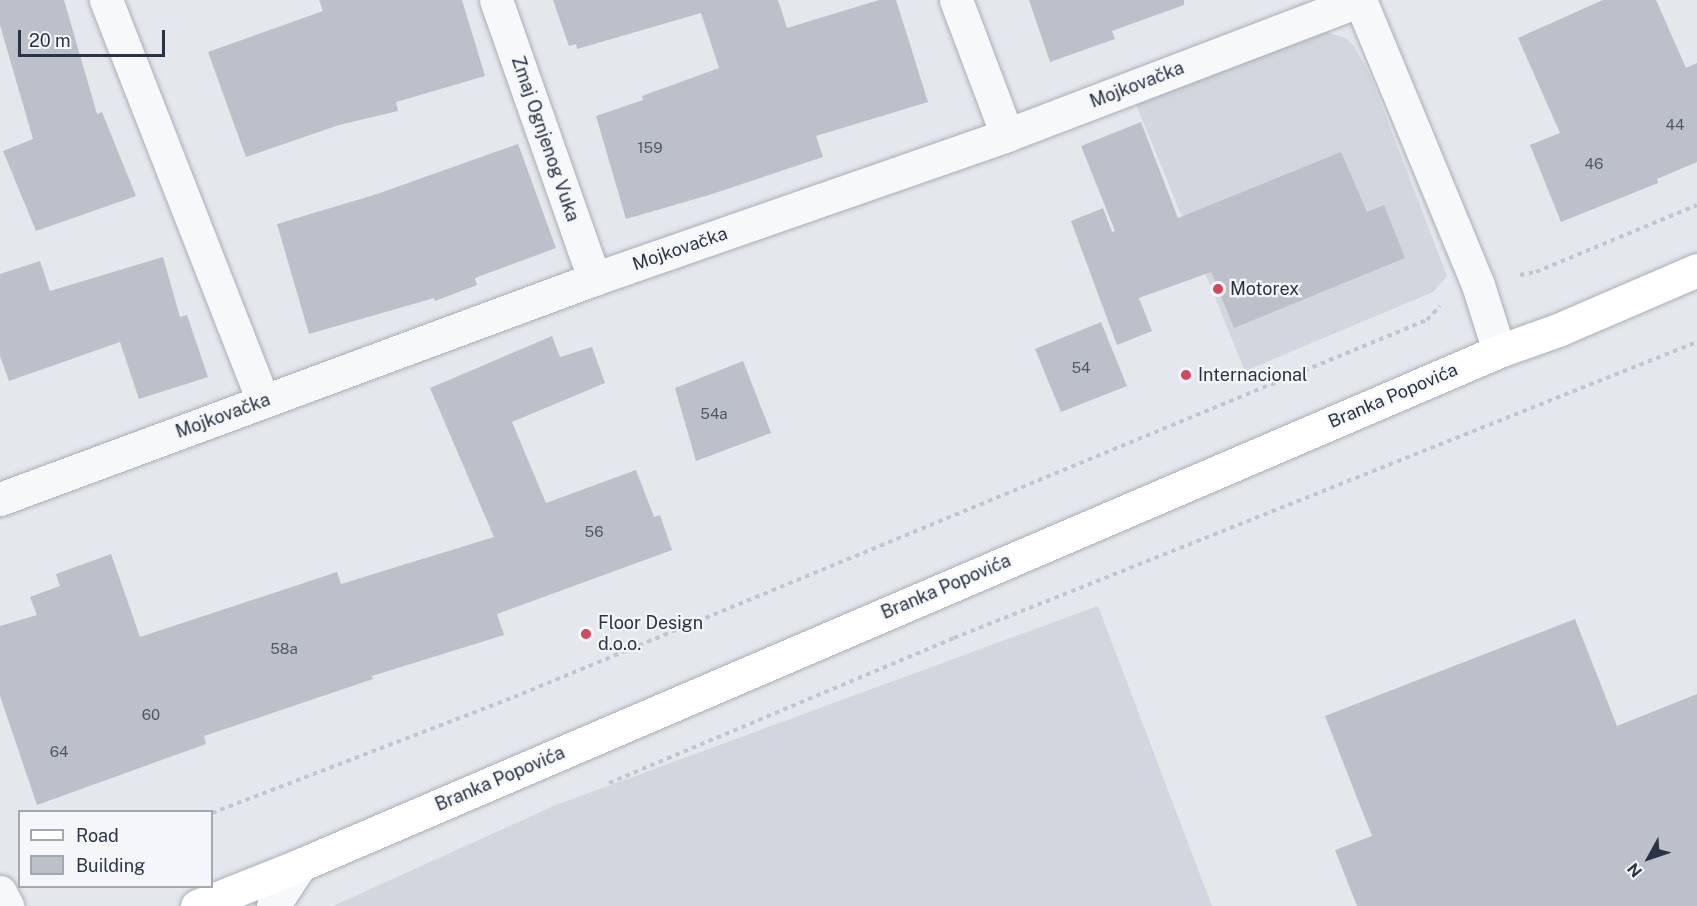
<!DOCTYPE html>
<meta charset="utf-8">
<style>
body{margin:0}
#map{position:relative;width:1697px;height:906px;overflow:hidden;background:#e4e7ec;font-family:"Public Sans",sans-serif}
div>[style]{position:absolute}
.built>*{inset:0;background:#d2d6de}
.building>*{inset:0;background:#bbc0ca}
.path>*{height:4px;margin-top:-2px;transform-origin:0;background:repeating-linear-gradient(90deg,#c2c5cb 0 4.5px,transparent 0 9px)}
.roads{filter:drop-shadow(0 0 2px #a9aeb7) drop-shadow(0 0 2px #a9aeb7)}
.minor>*{height:33px;margin:-16.5px;padding:0 16.5px;transform-origin:16.5px;border-radius:16.5px;background:#f7f8fa}
.major>*{height:33px;margin:-16.5px;padding:0 16.5px;transform-origin:16.5px;border-radius:16.5px;background:#fff}
.dots>*{width:16px;height:16px;translate:-50% -50%;box-sizing:border-box;border:3px solid #f4f6f9;border-radius:50%}
span{translate:-50% -50%;white-space:nowrap;text-align:center;line-height:1.15;-webkit-text-stroke:4.5px #f4f6f9;paint-order:stroke}
.number-label{font-size:15px;color:#4f5766}
.number-label span{-webkit-text-stroke-width:0}
.street-label{font-size:18px;color:#2b3445}
.poi-label{font-size:18px;color:#2b3445}
.left{translate:0 -50%;text-align:left}
.legend{position:absolute;left:18px;top:810px;width:195px;height:78px;box-sizing:border-box;background:#f4f6f9;border:2px solid #a4a8b1;margin:0;padding:8px 10px;list-style:none;font-size:18px;color:#2b3445}
.legend li{display:flex;align-items:center;gap:12px;height:30px}
.legend b{width:30px;border:2px solid #a4a8b1}
.north{position:absolute;left:1619px;top:828px;width:60px;height:60px;-webkit-text-stroke:4px #f4f6f9;paint-order:stroke;rotate:230deg;font-size:16px;font-weight:700;line-height:24px;text-align:center;color:#2b3445}
.north::after{content:'';display:block;margin:auto;width:21px;height:27px;background:#2b3445;clip-path:polygon(50% 0,100% 100%,50% 72%,0 100%)}
.scale{position:absolute;left:18px;top:30px;width:147px;height:27px;box-sizing:border-box;border:3px solid #2b3445;border-top:0;padding-left:8px;font-size:18px;line-height:21px;white-space:nowrap;color:#2b3445;-webkit-text-stroke:4px #f4f6f9;paint-order:stroke}
</style>
<div id="map">
<div class="built">
<div style="clip-path:polygon(1321px 31px,1346px 38px,1354px 46px,1370px 75px,1447px 276px,1433px 292px,1245px 371px,1133px 97px)"></div>
<div style="clip-path:polygon(1098px 606px,1212px 906px,333px 906px,556px 805px)"></div>
</div>
<div class="building">
<div style="clip-path:polygon(0 0,64px 0,97px 114px,102px 112px,136px 196px,36px 231px,3px 151px,33px 139px,0 25px)"></div>
<div style="clip-path:polygon(319px 0,462px 0,485px 76px,396px 102px,398px 111px,339px 125px,246px 157px,208px 52px,323px 11px)"></div>
<div style="clip-path:polygon(553px 0,778px 0,787px 28px,879px 0,896px 0,928px 102px,816px 136px,823px 157px,709px 195px,626px 219px,596px 116px,643px 100px,642px 96px,719px 68px,701px 13px,577px 49px,576px 44px,569px 46px)"></div>
<div style="clip-path:polygon(1029px 0,1184px 0,1184px 5px,1112px 31px,1115px 39px,1050px 62px)"></div>
<div style="clip-path:polygon(1603px 0,1656px 0,1686px 68px,1697px 63px,1697px 162px,1657px 179px,1658px 183px,1561px 222px,1530px 145px,1560px 133px,1518px 38px)"></div>
<div style="clip-path:polygon(1141px 122px,1178px 218px,1341px 152px,1367px 212px,1384px 205px,1405px 258px,1234px 328px,1211px 272px,1139px 298px,1152px 331px,1117px 345px,1071px 221px,1103px 208px,1112px 232px,1115px 231px,1081px 146px)"></div>
<div style="clip-path:polygon(518px 144px,556px 248px,475px 278px,477px 285px,435px 301px,434px 298px,309px 334px,277px 224px,377px 194px)"></div>
<div style="clip-path:polygon(163px 257px,180px 317px,187px 315px,208px 377px,139px 399px,120px 342px,9px 381px,0 356px,0 274px,40px 261px,50px 291px)"></div>
<div style="clip-path:polygon(1101px 322px,1127px 386px,1061px 412px,1035px 349px)"></div>
<div style="clip-path:polygon(552px 336px,560px 357px,592px 347px,605px 383px,512px 422px,546px 503px,636px 470px,654px 517px,660px 515px,672px 550px,497px 614px,504px 635px,372px 676px,373px 679px,204px 736px,206px 744px,37px 805px,0 696px,0 626px,37px 615px,30px 597px,60px 586px,56px 574px,111px 554px,140px 637px,337px 572px,341px 584px,494px 537px,430px 388px)"></div>
<div style="clip-path:polygon(743px 361px,771px 433px,696px 461px,675px 388px)"></div>
<div style="clip-path:polygon(1575px 619px,1617px 726px,1697px 694px,1697px 906px,1357px 906px,1335px 850px,1372px 836px,1325px 716px)"></div>
</div>
<div class="path">
<div style="left:1520px;top:275px;width:16px;rotate:-11deg"></div>
<div style="left:1536px;top:272px;width:174px;rotate:-22.6deg"></div>
<div style="left:609px;top:783px;width:374px;rotate:-22.8deg"></div>
<div style="left:954px;top:638px;width:800px;rotate:-21.72deg"></div>
<div style="left:212px;top:813px;width:324px;rotate:-21deg"></div>
<div style="left:514px;top:697px;width:988px;rotate:-22.44deg"></div>
<div style="left:1427px;top:320px;width:19px;rotate:-47deg"></div>
</div>
<div class="roads">
<div class="minor">
<div style="left:106px;top:0;width:431px;rotate:68.6deg"></div>
<div style="left:496px;top:0;width:296px;rotate:70.6deg"></div>
<div style="left:956px;top:0;width:144px;rotate:69.3deg"></div>
<div style="left:1360px;top:0;width:308px;rotate:67.5deg"></div>
<div style="left:1478px;top:285px;width:69px;rotate:72.3deg"></div>
<div style="left:0;top:499px;width:633px;rotate:-20.32deg"></div>
<div style="left:594px;top:279px;width:437px;rotate:-19.2deg"></div>
<div style="left:1007px;top:135px;width:378px;rotate:-20.9deg"></div>
<div style="left:0;top:892px;width:16px;rotate:63deg"></div>
<div style="left:273px;top:906px;width:49px;rotate:-56.6deg"></div>
</div>
<div class="major">
<div style="left:197px;top:906px;width:111px;rotate:-21.7deg"></div>
<div style="left:300px;top:865px;width:1305px;rotate:-23.2deg"></div>
<div style="left:1499px;top:351px;width:63px;rotate:-19.6deg"></div>
<div style="left:1558px;top:330px;width:151px;rotate:-23.3deg"></div>
</div>
</div>
<div class="dots">
<div style="left:1218px;top:289px;background:#d1495b"></div>
<div style="left:1186px;top:375px;background:#d1495b"></div>
<div style="left:586px;top:634px;background:#d1495b"></div>
</div>
<div class="number-label">
<span style="left:1675px;top:125px">44</span>
<span style="left:650px;top:148px">159</span>
<span style="left:1594px;top:164px">46</span>
<span style="left:1081px;top:368px">54</span>
<span style="left:714px;top:414px">54a</span>
<span style="left:594px;top:532px">56</span>
<span style="left:284px;top:649px">58a</span>
<span style="left:151px;top:715px">60</span>
<span style="left:59px;top:752px">64</span>
</div>
<div class="street-label">
<span style="left:1137px;top:85px;rotate:-21deg">Mojkovačka</span>
<span style="left:545px;top:139px;rotate:71deg">Zmaj Ognjenog Vuka</span>
<span style="left:680px;top:249px;rotate:-19deg">Mojkovačka</span>
<span style="left:1393px;top:396px;rotate:-23deg">Branka Popovića</span>
<span style="left:223px;top:416px;rotate:-20deg">Mojkovačka</span>
<span style="left:946px;top:587px;rotate:-23deg">Branka Popovića</span>
<span style="left:500px;top:779px;rotate:-23deg">Branka Popovića</span>
</div>
<div class="poi-label">
<span class="left" style="left:1230px;top:289px">Motorex</span>
<span class="left" style="left:1198px;top:375px">Internacional</span>
<span class="left" style="left:598px;top:634px">Floor Design<br>d.o.o.</span>
</div>
<ul class="legend">
<li><b style="height:8px;background:#fff"></b>Road</li>
<li><b style="height:16px;background:#bbc0ca"></b>Building</li>
</ul>
<div class="north">N</div>
<div class="scale">20 m</div>
</div>
